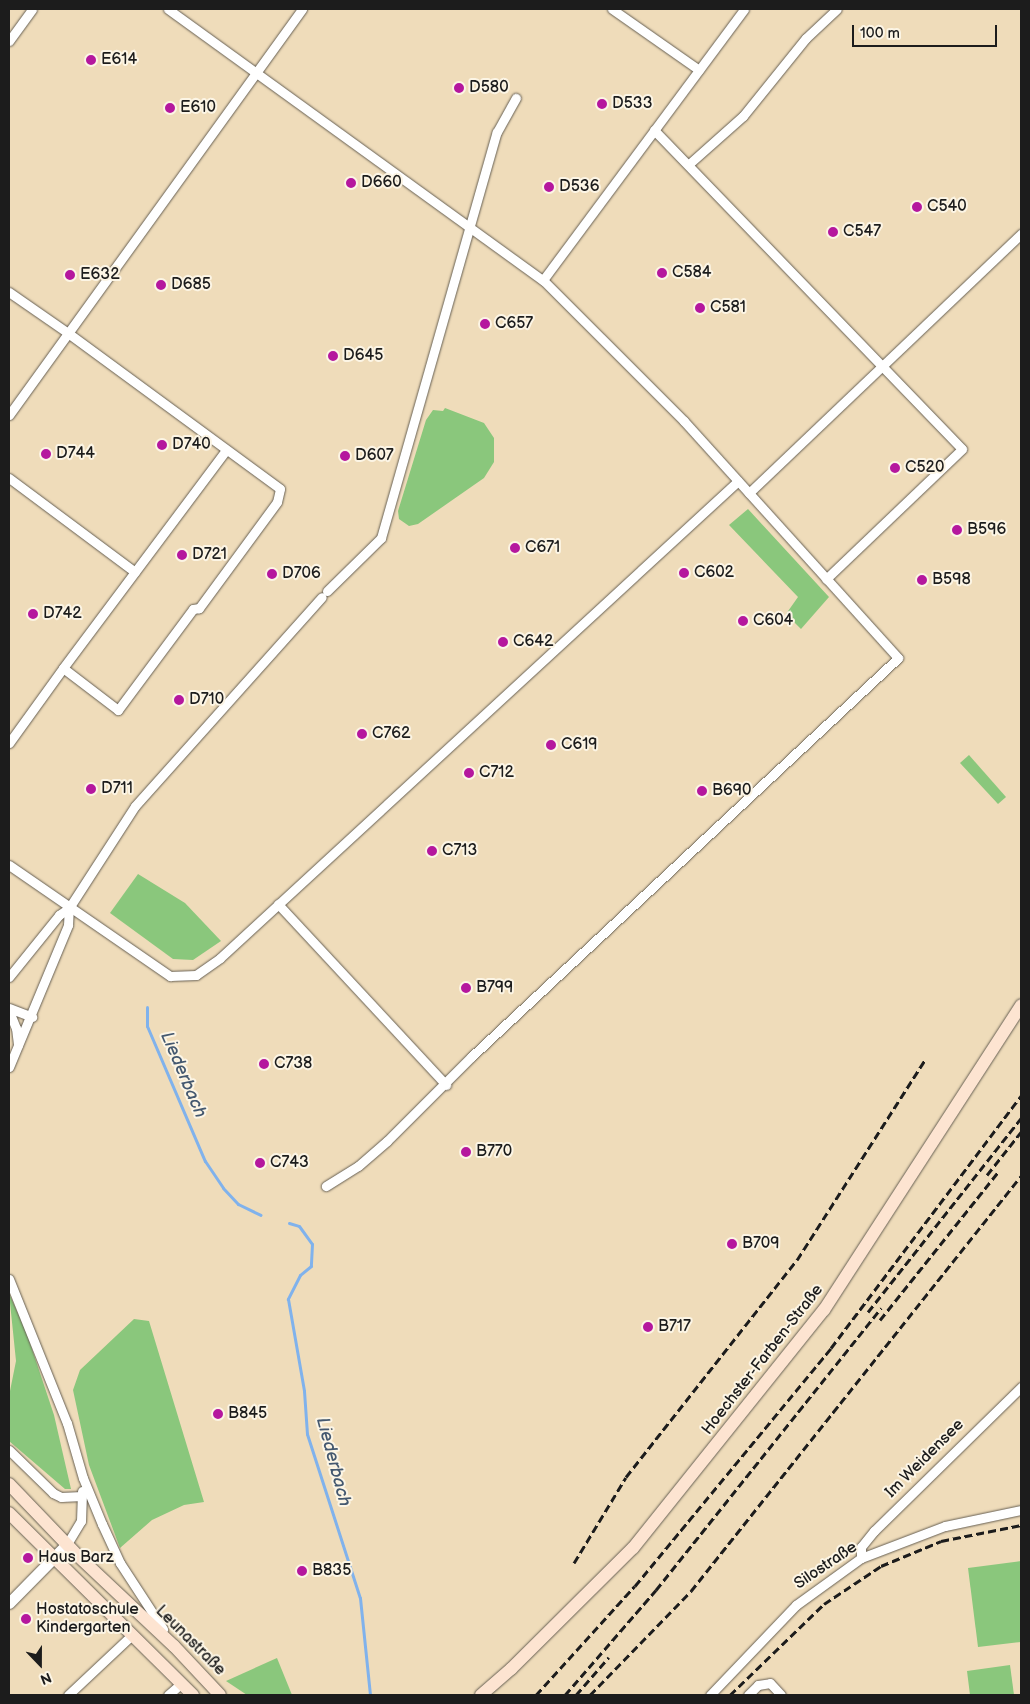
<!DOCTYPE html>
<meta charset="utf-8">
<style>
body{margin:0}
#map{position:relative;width:1030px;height:1704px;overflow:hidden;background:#efdcba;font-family:"Balsamiq Sans",sans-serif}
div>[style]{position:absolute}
.green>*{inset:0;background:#8ac77c}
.stream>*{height:3px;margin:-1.5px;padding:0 1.5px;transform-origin:1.5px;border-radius:1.5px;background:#80b2ec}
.roads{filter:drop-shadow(0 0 1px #665f53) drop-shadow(0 0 1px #665f53)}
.minor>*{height:9px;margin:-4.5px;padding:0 4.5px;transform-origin:4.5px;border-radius:4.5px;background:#fff}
.tertiary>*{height:11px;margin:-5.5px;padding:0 5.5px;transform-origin:5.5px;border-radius:5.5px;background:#fff}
.secondary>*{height:12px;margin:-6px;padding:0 6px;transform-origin:6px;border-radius:6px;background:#fde4d1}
.rail>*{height:3px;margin-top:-1.5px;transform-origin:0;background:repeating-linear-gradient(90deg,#1c1c1c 0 8px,transparent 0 12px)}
.dots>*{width:14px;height:14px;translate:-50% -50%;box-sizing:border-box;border:2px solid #fcf5e5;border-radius:50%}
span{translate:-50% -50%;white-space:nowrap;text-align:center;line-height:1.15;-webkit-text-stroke:4px #fcf5e5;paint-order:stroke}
.poi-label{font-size:16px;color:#1c1c1c}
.left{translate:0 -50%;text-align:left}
.street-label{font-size:16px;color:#1c1c1c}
.water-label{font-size:18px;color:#44586f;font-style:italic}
.frame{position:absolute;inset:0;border:10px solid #1c1c1c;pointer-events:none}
.north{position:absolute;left:15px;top:1639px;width:50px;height:50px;-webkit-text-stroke:4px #fcf5e5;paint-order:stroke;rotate:158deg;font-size:14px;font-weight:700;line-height:20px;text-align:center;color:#1c1c1c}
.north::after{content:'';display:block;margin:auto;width:18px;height:22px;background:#1c1c1c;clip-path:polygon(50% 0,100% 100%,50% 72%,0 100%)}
.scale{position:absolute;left:852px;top:25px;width:145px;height:22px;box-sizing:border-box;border:2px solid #1c1c1c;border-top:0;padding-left:6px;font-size:15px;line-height:18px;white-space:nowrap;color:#1c1c1c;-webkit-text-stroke:4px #fcf5e5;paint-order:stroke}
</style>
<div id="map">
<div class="green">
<div style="clip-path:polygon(445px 408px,484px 423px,494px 438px,494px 462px,484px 478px,418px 524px,409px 526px,399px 519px,398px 511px,426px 420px,433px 410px,443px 411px)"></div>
<div style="clip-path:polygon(748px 509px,829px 597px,801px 629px,786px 614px,798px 597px,729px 525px)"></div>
<div style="clip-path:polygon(969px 755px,1006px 797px,998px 804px,960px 763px)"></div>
<div style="clip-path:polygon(138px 874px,185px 903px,221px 941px,193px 960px,173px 959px,110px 913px)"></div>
<div style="clip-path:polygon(9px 1293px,27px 1334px,54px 1415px,71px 1489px,65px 1489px,9px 1441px,9px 1396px,16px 1361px)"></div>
<div style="clip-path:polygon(134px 1319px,149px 1321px,204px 1502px,184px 1505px,152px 1520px,120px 1548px,89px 1465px,73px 1390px,80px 1370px)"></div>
<div style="clip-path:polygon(1021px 1561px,1021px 1642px,978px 1647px,968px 1568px)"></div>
<div style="clip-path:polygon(277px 1658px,292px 1695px,247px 1695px,226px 1681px)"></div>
<div style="clip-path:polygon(1010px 1665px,1014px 1695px,970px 1695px,967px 1671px)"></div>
</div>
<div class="stream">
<div style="left:147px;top:1007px;width:19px;rotate:90deg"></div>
<div style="left:147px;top:1026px;width:147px;rotate:66.8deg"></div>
<div style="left:205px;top:1161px;width:32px;rotate:56deg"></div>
<div style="left:223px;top:1188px;width:22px;rotate:47deg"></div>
<div style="left:238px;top:1204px;width:25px;rotate:26deg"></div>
<div style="left:289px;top:1223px;width:10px;rotate:17deg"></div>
<div style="left:299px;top:1226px;width:22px;rotate:54deg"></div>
<div style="left:312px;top:1244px;width:22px;rotate:93deg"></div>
<div style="left:311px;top:1266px;width:14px;rotate:141deg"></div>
<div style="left:300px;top:1275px;width:27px;rotate:117deg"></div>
<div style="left:288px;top:1299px;width:93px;rotate:80.1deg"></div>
<div style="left:304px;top:1391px;width:43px;rotate:86deg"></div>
<div style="left:307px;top:1434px;width:172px;rotate:72.1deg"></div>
<div style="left:360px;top:1598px;width:98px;rotate:84.1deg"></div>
</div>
<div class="roads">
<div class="minor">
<div style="left:168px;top:9px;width:463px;rotate:35.9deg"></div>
<div style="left:543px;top:280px;width:199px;rotate:45deg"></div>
<div style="left:684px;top:421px;width:319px;rotate:47.9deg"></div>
<div style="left:898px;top:658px;width:584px;rotate:136.94deg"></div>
<div style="left:471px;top:1057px;width:119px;rotate:135deg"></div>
<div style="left:387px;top:1141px;width:38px;rotate:139deg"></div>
<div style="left:358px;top:1166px;width:38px;rotate:148deg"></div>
<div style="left:612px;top:9px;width:106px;rotate:35deg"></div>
<div style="left:9px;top:41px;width:39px;rotate:-54deg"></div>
<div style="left:654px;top:130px;width:443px;rotate:46deg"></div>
<div style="left:962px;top:449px;width:188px;rotate:136.3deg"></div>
<div style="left:689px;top:164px;width:72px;rotate:-41.6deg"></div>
<div style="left:743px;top:116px;width:100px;rotate:-51.1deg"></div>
<div style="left:806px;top:38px;width:42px;rotate:-43.1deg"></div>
<div style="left:543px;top:280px;width:337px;rotate:-53.4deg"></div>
<div style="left:9px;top:292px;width:72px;rotate:34.8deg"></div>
<div style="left:68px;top:333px;width:263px;rotate:36.3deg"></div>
<div style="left:280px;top:489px;width:13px;rotate:103deg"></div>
<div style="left:277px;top:502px;width:132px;rotate:126.3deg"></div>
<div style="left:199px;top:608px;width:6px;rotate:171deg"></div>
<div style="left:193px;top:609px;width:126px;rotate:126.6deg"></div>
<div style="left:118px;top:710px;width:69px;rotate:-142.6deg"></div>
<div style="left:63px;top:668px;width:272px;rotate:-53.2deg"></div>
<div style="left:9px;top:415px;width:501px;rotate:-54.18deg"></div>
<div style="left:9px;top:478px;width:157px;rotate:36.7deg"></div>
<div style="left:749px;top:493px;width:376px;rotate:-43.6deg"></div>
<div style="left:327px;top:591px;width:76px;rotate:-44.5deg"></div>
<div style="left:381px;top:538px;width:422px;rotate:-74.1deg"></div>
<div style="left:497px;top:132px;width:39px;rotate:-61deg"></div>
<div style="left:9px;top:743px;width:92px;rotate:-54.2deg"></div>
<div style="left:9px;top:865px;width:196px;rotate:34.6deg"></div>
<div style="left:170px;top:976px;width:26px;rotate:-2deg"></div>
<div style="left:196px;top:975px;width:29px;rotate:-35deg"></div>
<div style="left:220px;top:958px;width:704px;rotate:-42.64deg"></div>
<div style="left:278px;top:904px;width:247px;rotate:47.1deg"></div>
<div style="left:9px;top:977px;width:80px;rotate:-51.1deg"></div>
<div style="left:59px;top:915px;width:12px;rotate:-35deg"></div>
<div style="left:69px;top:908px;width:121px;rotate:-57.1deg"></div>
<div style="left:135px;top:806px;width:280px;rotate:-48.2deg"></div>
<div style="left:9px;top:1008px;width:25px;rotate:21deg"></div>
<div style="left:9px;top:1011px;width:18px;rotate:68deg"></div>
<div style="left:16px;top:1028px;width:17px;rotate:83deg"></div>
<div style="left:9px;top:1067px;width:154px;rotate:-67.4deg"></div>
<div style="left:68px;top:925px;width:17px;rotate:-87deg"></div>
<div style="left:9px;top:1279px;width:155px;rotate:68.1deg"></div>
<div style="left:67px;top:1423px;width:57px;rotate:73.8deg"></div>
<div style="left:83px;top:1478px;width:50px;rotate:67.6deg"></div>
<div style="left:102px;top:1524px;width:43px;rotate:65.2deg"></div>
<div style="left:120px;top:1563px;width:79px;rotate:56.9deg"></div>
<div style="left:9px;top:1450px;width:62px;rotate:44.3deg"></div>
<div style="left:53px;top:1493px;width:9px;rotate:27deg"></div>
<div style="left:61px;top:1497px;width:21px;rotate:-3deg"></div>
<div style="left:67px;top:1544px;width:27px;rotate:-59deg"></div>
<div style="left:81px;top:1521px;width:30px;rotate:-88deg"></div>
<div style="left:861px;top:1558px;width:11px;rotate:-90deg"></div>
<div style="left:861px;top:1547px;width:21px;rotate:-51deg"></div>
<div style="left:874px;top:1531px;width:206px;rotate:-44.4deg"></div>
<div style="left:68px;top:1695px;width:88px;rotate:-43.2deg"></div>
<div style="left:168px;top:1695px;width:18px;rotate:-41deg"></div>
<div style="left:710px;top:1695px;width:124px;rotate:-46.3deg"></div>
<div style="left:796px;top:1605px;width:80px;rotate:-35.9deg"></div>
<div style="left:861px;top:1558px;width:90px;rotate:-20.9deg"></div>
<div style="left:945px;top:1526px;width:78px;rotate:-11.9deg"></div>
<div style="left:748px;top:1695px;width:14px;rotate:-45deg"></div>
<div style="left:758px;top:1685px;width:12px;rotate:-9deg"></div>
<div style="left:770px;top:1683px;width:16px;rotate:47deg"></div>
</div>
<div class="tertiary">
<div style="left:9px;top:1603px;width:83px;rotate:-45.5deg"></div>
</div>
<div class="secondary">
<div style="left:9px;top:1484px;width:98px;rotate:46.2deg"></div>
<div style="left:77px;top:1555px;width:133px;rotate:43.2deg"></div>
<div style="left:174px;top:1646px;width:67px;rotate:46.8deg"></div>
<div style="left:9px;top:1513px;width:259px;rotate:44.7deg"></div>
<div style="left:481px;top:1695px;width:40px;rotate:-41deg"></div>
<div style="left:511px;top:1669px;width:172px;rotate:-44.8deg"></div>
<div style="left:633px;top:1548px;width:305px;rotate:-51.3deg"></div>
<div style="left:824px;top:1310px;width:363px;rotate:-57.1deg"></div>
</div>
</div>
<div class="rail">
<div style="left:987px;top:1175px;width:55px;rotate:-51.7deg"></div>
<div style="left:868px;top:1312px;width:247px;rotate:-51.7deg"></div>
<div style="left:880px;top:1320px;width:189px;rotate:-51.4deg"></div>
<div style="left:574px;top:1563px;width:100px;rotate:-58.8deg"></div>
<div style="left:626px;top:1477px;width:276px;rotate:-51.8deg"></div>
<div style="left:797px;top:1260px;width:237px;rotate:-57.4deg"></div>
<div style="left:536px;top:1695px;width:147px;rotate:-47.8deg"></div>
<div style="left:635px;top:1586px;width:308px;rotate:-50.5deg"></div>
<div style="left:831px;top:1348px;width:316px;rotate:-53deg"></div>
<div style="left:565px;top:1695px;width:139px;rotate:-49.1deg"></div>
<div style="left:656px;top:1590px;width:361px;rotate:-51.4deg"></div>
<div style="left:576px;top:1695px;width:50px;rotate:-49deg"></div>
<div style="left:590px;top:1695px;width:145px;rotate:-45.8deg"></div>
<div style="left:691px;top:1591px;width:530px;rotate:-51.51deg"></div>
<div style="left:730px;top:1695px;width:131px;rotate:-44.1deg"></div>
<div style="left:824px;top:1604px;width:69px;rotate:-33.7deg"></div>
<div style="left:881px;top:1566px;width:65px;rotate:-22.6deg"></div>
<div style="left:941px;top:1541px;width:82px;rotate:-11.3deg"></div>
</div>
<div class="dots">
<div style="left:91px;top:60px;background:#b5179e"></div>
<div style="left:459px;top:88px;background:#b5179e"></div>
<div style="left:602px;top:104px;background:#b5179e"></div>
<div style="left:170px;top:108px;background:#b5179e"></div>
<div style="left:351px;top:183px;background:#b5179e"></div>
<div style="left:549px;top:187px;background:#b5179e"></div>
<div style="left:917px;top:207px;background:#b5179e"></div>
<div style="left:833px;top:232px;background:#b5179e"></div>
<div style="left:662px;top:273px;background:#b5179e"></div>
<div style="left:70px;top:275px;background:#b5179e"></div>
<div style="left:161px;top:285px;background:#b5179e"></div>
<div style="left:700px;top:308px;background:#b5179e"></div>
<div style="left:485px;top:324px;background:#b5179e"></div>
<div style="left:333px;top:356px;background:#b5179e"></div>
<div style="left:162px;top:445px;background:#b5179e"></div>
<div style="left:46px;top:454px;background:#b5179e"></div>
<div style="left:345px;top:456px;background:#b5179e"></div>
<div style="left:895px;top:468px;background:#b5179e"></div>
<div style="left:957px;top:530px;background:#b5179e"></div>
<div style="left:515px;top:548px;background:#b5179e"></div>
<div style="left:182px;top:555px;background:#b5179e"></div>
<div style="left:684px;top:573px;background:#b5179e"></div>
<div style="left:272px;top:574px;background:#b5179e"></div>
<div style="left:922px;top:580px;background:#b5179e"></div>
<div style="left:33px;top:614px;background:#b5179e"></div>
<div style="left:743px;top:621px;background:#b5179e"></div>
<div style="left:503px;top:642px;background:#b5179e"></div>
<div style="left:179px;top:700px;background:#b5179e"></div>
<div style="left:362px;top:734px;background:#b5179e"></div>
<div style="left:551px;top:745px;background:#b5179e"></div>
<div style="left:469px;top:773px;background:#b5179e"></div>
<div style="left:91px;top:789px;background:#b5179e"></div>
<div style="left:702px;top:791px;background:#b5179e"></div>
<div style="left:432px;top:851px;background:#b5179e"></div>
<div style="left:466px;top:988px;background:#b5179e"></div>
<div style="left:264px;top:1064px;background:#b5179e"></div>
<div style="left:466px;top:1152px;background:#b5179e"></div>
<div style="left:260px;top:1163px;background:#b5179e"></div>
<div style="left:732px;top:1244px;background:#b5179e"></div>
<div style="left:648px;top:1327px;background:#b5179e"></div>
<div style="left:218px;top:1414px;background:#b5179e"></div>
<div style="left:28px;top:1558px;background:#b5179e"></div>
<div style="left:302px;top:1571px;background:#b5179e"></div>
<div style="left:26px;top:1619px;background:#b5179e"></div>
</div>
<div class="poi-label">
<span class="left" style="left:101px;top:60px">E614</span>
<span class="left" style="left:469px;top:88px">D580</span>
<span class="left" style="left:612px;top:104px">D533</span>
<span class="left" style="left:180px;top:108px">E610</span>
<span class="left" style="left:361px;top:183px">D660</span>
<span class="left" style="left:559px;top:187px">D536</span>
<span class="left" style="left:927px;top:207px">C540</span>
<span class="left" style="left:843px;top:232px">C547</span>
<span class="left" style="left:672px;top:273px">C584</span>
<span class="left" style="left:80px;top:275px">E632</span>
<span class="left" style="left:171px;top:285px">D685</span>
<span class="left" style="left:710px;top:308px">C581</span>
<span class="left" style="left:495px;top:324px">C657</span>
<span class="left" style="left:343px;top:356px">D645</span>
<span class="left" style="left:172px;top:445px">D740</span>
<span class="left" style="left:56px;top:454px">D744</span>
<span class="left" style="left:355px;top:456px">D607</span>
<span class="left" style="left:905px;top:468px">C520</span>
<span class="left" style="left:967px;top:530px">B596</span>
<span class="left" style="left:525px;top:548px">C671</span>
<span class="left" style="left:192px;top:555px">D721</span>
<span class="left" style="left:694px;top:573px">C602</span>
<span class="left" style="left:282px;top:574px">D706</span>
<span class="left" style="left:932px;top:580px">B598</span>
<span class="left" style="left:43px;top:614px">D742</span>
<span class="left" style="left:753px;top:621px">C604</span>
<span class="left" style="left:513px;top:642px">C642</span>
<span class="left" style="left:189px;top:700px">D710</span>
<span class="left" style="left:372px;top:734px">C762</span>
<span class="left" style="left:561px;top:745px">C619</span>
<span class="left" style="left:479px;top:773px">C712</span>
<span class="left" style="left:101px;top:789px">D711</span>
<span class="left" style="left:712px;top:791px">B690</span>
<span class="left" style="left:442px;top:851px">C713</span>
<span class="left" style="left:476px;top:988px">B799</span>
<span class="left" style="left:274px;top:1064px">C738</span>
<span class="left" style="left:476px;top:1152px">B770</span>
<span class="left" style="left:270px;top:1163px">C743</span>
<span class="left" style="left:742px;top:1244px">B709</span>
<span class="left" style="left:658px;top:1327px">B717</span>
<span class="left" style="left:228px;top:1414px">B845</span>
<span class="left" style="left:38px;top:1558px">Haus Barz</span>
<span class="left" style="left:312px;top:1571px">B835</span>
<span class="left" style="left:36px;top:1619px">Hostatoschule<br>Kindergarten</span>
</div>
<div class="street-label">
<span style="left:763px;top:1360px;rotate:-52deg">Hoechster-Farben-Straße</span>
<span style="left:925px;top:1459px;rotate:-45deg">Im Weidensee</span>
<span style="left:826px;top:1566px;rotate:-34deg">Silostraße</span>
<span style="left:190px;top:1641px;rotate:45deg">Leunastraße</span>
</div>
<div class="water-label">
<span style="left:183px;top:1075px;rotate:67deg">Liederbach</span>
<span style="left:333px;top:1462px;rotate:75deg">Liederbach</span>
</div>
<div class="frame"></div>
<div class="north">N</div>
<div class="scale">100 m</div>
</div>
